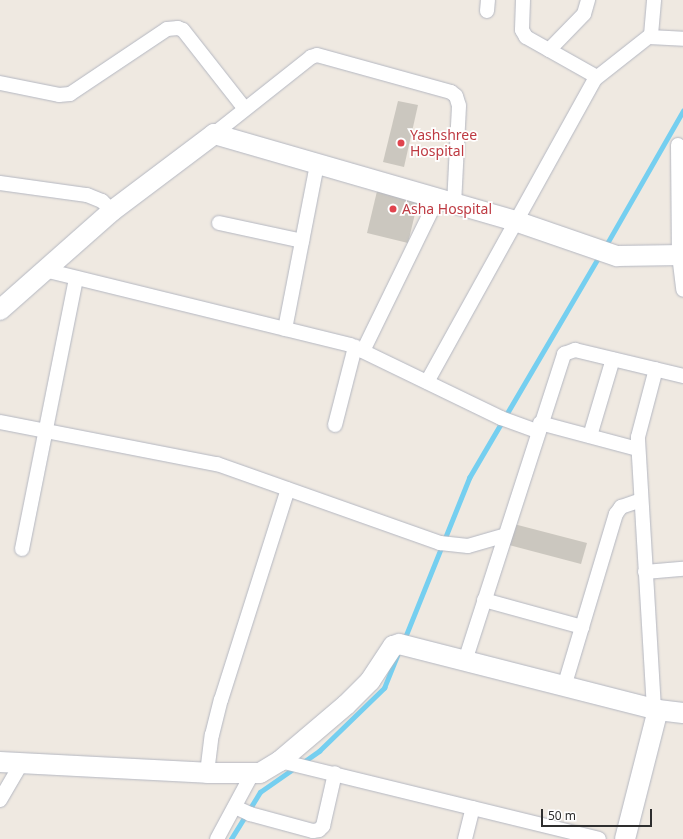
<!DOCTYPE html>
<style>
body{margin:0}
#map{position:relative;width:683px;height:839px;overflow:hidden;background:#efe9e1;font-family:"Noto Sans",sans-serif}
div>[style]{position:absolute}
.stream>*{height:4.5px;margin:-2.25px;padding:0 2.25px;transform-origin:2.25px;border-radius:2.25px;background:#75cff0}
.building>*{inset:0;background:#cbc7bf}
.roads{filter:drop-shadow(0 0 1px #b4b7c1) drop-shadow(0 0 1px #b4b7c1)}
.street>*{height:14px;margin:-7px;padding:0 7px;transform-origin:7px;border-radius:7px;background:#fff}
.secondary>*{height:20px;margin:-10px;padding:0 10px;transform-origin:10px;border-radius:10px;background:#fff}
.dots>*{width:11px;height:11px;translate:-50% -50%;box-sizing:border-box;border:2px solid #fff;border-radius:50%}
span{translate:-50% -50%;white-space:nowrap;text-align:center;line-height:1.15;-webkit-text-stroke:3.5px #fff;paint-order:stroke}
.health-label{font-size:14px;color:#be3a42}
.left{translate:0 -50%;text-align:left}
.scale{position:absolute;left:541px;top:809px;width:111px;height:18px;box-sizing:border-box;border:2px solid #2e2e2e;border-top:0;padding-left:5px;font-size:12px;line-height:14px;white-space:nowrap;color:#2e2e2e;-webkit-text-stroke:3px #fff;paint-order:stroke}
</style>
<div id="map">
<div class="stream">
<div style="left:605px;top:247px;width:157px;rotate:-60.2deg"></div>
<div style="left:404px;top:640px;width:175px;rotate:-68.1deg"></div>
<div style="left:469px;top:478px;width:259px;rotate:-59.6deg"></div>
<div style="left:302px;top:763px;width:21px;rotate:-35deg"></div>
<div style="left:319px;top:751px;width:91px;rotate:-44.1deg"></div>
<div style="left:384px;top:688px;width:35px;rotate:-68deg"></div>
<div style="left:231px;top:839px;width:55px;rotate:-58.3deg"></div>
<div style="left:260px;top:792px;width:44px;rotate:-34.8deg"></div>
</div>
<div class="building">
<div style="clip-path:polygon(398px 101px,418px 105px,404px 167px,383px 162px)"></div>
<div style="clip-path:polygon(378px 187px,419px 197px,408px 243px,367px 233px)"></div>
<div style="clip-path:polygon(510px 523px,587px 543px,581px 564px,505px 544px)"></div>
</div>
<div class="roads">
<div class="street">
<div style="left:523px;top:0;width:30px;rotate:92deg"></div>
<div style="left:522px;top:30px;width:8px;rotate:60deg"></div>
<div style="left:526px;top:37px;width:81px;rotate:29.4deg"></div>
<div style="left:487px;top:11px;width:11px;rotate:-85deg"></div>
<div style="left:649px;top:37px;width:34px;rotate:3deg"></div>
<div style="left:549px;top:50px;width:50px;rotate:-45.8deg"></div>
<div style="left:584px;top:14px;width:15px;rotate:-74deg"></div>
<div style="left:0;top:83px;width:60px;rotate:11.5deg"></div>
<div style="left:59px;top:95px;width:11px;rotate:-5deg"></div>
<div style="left:70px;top:94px;width:117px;rotate:-33.8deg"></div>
<div style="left:167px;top:29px;width:11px;rotate:-5deg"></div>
<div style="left:178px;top:28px;width:5px;rotate:22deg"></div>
<div style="left:183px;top:30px;width:100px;rotate:51.9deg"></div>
<div style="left:214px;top:134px;width:124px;rotate:-38.4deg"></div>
<div style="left:311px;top:57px;width:6px;rotate:-18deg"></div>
<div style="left:317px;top:55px;width:139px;rotate:15.4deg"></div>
<div style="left:451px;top:92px;width:6px;rotate:39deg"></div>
<div style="left:456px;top:96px;width:10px;rotate:73deg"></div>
<div style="left:459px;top:106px;width:98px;rotate:92.9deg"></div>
<div style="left:678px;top:145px;width:110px;rotate:89.5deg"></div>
<div style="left:679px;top:255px;width:35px;rotate:83deg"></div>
<div style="left:0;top:183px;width:88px;rotate:7.9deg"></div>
<div style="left:87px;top:195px;width:16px;rotate:22deg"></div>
<div style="left:102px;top:201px;width:14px;rotate:45deg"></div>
<div style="left:219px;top:223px;width:85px;rotate:12.2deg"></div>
<div style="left:45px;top:270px;width:314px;rotate:13.8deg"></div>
<div style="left:350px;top:345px;width:168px;rotate:25.8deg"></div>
<div style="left:501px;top:418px;width:38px;rotate:20deg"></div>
<div style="left:285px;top:329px;width:168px;rotate:-79deg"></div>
<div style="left:363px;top:351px;width:169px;rotate:-64deg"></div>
<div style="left:427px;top:382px;width:346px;rotate:-61deg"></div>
<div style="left:595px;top:79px;width:71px;rotate:-38.2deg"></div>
<div style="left:651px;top:35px;width:35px;rotate:-85deg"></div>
<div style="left:0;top:422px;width:221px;rotate:11deg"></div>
<div style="left:217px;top:464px;width:237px;rotate:19.5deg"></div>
<div style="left:440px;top:543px;width:28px;rotate:6deg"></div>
<div style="left:468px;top:546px;width:37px;rotate:-16deg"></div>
<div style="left:540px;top:423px;width:101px;rotate:14.9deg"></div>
<div style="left:335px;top:425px;width:81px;rotate:-75.6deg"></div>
<div style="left:590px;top:436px;width:80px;rotate:-73.4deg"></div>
<div style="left:22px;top:549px;width:276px;rotate:-78.7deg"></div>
<div style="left:645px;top:572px;width:38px;rotate:-5deg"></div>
<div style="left:484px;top:600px;width:102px;rotate:15.4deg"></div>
<div style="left:465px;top:661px;width:323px;rotate:-72.1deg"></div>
<div style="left:564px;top:354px;width:12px;rotate:-20deg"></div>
<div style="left:575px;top:350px;width:111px;rotate:13.5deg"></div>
<div style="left:564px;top:687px;width:181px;rotate:-73.3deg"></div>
<div style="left:616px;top:514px;width:9px;rotate:-54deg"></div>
<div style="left:621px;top:507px;width:21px;rotate:-19deg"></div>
<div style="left:654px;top:709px;width:272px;rotate:-93.4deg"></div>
<div style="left:638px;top:437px;width:70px;rotate:-75.2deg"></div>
<div style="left:280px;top:761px;width:328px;rotate:13.7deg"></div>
<div style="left:207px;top:773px;width:38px;rotate:-83deg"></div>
<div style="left:212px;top:735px;width:36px;rotate:-76deg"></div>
<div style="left:221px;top:700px;width:221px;rotate:-72.4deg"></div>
<div style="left:0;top:800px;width:42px;rotate:-59.7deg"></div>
<div style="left:235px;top:807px;width:17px;rotate:25deg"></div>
<div style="left:250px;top:814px;width:65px;rotate:15.1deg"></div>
<div style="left:313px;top:831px;width:6px;rotate:-9deg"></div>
<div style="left:319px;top:830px;width:6px;rotate:-45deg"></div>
<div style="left:323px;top:826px;width:54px;rotate:-77.2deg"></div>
<div style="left:217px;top:839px;width:74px;rotate:-61.7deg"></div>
<div style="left:465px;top:839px;width:32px;rotate:-76deg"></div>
</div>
<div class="secondary">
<div style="left:0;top:310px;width:149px;rotate:-41.5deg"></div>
<div style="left:112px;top:211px;width:128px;rotate:-37deg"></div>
<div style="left:214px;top:134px;width:316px;rotate:16.1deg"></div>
<div style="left:518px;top:222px;width:105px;rotate:19deg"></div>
<div style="left:617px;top:256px;width:66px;rotate:-0.9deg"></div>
<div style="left:0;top:762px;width:207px;rotate:3deg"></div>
<div style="left:207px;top:773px;width:53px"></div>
<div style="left:260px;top:773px;width:23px;rotate:-31deg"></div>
<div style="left:280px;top:761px;width:87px;rotate:-40.3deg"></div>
<div style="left:346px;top:705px;width:34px;rotate:-45deg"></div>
<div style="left:370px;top:681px;width:42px;rotate:-56.7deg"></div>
<div style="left:393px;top:646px;width:6px;rotate:-18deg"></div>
<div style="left:399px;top:644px;width:267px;rotate:14.3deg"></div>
<div style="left:625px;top:839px;width:133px;rotate:-75.7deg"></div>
<div style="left:658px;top:710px;width:25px;rotate:7deg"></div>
</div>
</div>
<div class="dots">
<div style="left:401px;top:143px;background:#e0444e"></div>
<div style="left:393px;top:209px;background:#e0444e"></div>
</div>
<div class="health-label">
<span class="left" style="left:410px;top:143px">Yashshree<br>Hospital</span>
<span class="left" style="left:402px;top:209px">Asha Hospital</span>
</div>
<div class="scale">50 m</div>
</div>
